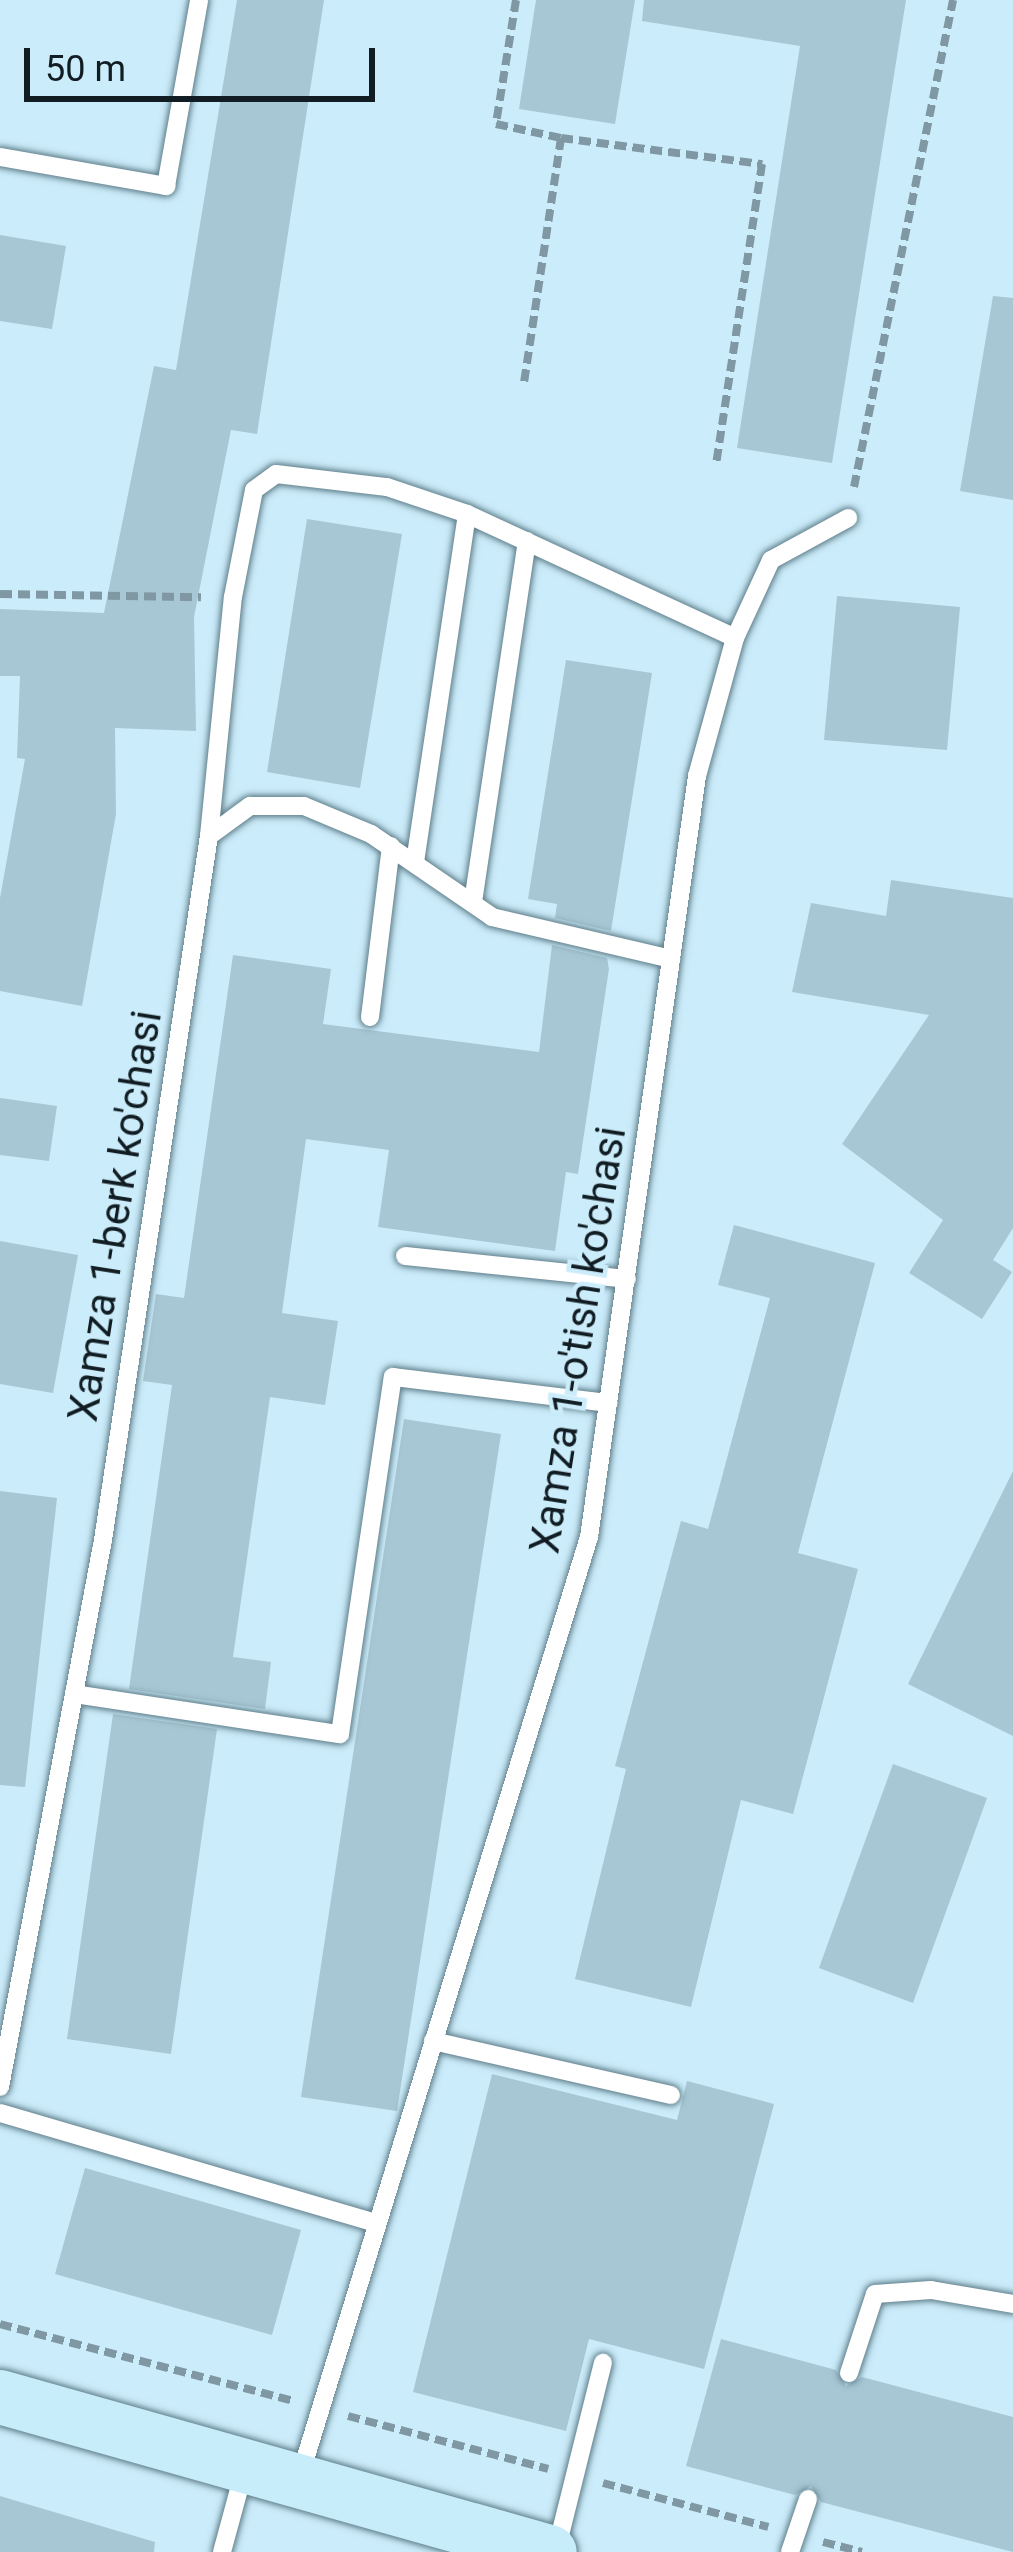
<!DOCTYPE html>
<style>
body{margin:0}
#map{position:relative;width:1013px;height:2552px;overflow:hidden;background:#cbecfa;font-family:Roboto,sans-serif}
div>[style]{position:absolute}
.building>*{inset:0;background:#a7c7d4}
.path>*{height:8px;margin-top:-4px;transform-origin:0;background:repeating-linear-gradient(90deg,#8098a3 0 12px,transparent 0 18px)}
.roads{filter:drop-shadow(0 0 3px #5f7e8a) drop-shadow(0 0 3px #5f7e8a)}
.service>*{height:18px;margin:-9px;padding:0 9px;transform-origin:9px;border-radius:9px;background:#fff}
.secondary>*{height:54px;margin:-27px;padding:0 27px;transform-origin:27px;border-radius:27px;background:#c7edfa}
span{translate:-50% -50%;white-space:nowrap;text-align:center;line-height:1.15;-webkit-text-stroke:9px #cbecfa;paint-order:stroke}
.street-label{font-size:42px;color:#111d22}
.scale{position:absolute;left:24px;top:48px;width:351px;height:54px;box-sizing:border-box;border:6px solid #111d22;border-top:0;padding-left:15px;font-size:36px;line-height:42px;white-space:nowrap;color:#111d22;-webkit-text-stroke:9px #cbecfa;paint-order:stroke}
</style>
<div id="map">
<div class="building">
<div style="clip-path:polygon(237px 0,324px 0,257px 434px,231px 430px,194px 617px,196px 731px,115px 728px,116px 814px,82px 1006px,0 991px,0 898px,25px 759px,17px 758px,20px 676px,0 676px,0 609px,104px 613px,154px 366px,176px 370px)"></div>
<div style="clip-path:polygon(536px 0,635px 0,615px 124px,519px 109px)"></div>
<div style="clip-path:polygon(644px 0,906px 0,832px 463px,737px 448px,800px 46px,642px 21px)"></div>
<div style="clip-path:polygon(0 235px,66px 246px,52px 329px,0 321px)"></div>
<div style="clip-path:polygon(993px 296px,1013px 298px,1013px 500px,960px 491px)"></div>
<div style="clip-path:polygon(307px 519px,402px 534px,360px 788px,267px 772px)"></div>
<div style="clip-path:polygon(837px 596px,960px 607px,947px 750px,824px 740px)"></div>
<div style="clip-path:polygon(566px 660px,652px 673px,611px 931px,555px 918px,557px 904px,528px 899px)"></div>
<div style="clip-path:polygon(891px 880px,1013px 898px,1013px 1228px,993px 1260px,1012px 1272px,982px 1319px,909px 1273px,943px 1220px,842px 1144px,929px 1015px,792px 992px,811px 903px,886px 916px)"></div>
<div style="clip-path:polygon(552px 945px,607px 958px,609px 969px,578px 1174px,566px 1172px,555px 1251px,378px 1227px,389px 1150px,306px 1139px,282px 1313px,338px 1321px,325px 1405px,270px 1397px,233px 1657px,271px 1662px,265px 1709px,129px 1689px,172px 1385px,143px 1381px,156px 1294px,184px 1298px,233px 955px,331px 969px,323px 1024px,539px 1052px)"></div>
<div style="clip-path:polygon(0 1098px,57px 1106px,49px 1161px,0 1155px)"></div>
<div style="clip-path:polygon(734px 1225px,875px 1263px,798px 1553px,858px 1569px,793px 1814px,741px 1800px,691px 2007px,575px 1979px,626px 1769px,615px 1766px,681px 1521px,708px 1529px,770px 1298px,718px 1285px)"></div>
<div style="clip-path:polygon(0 1241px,78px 1255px,53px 1393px,0 1384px)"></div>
<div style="clip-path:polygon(404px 1419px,501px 1434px,397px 2111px,301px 2097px)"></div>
<div style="clip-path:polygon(1013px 1471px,1013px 1736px,908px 1684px)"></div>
<div style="clip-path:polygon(0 1491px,57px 1498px,25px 1787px,0 1785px)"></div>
<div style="clip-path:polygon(113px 1714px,217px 1729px,171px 2054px,67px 2039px)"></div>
<div style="clip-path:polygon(893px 1764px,987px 1798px,913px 2003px,819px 1968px)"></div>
<div style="clip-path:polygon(492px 2074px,677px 2120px,687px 2081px,774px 2104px,704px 2369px,589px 2339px,566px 2431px,413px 2392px)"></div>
<div style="clip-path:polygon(85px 2168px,301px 2230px,272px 2335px,55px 2274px)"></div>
<div style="clip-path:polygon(721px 2339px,836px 2370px,846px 2386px,862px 2377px,1013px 2417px,1013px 2552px,821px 2502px,811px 2486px,795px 2495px,686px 2466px)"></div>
<div style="clip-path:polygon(0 2496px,155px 2542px,154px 2552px,0 2552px)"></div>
</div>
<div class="path">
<div style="left:516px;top:0;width:126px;rotate:99.2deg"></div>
<div style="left:496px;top:124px;width:66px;rotate:12.2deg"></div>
<div style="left:561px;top:138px;width:248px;rotate:98.6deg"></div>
<div style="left:561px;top:138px;width:203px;rotate:7.4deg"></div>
<div style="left:762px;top:164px;width:304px;rotate:98.7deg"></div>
<div style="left:854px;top:487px;width:497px;rotate:-78.5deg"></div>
<div style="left:0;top:594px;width:201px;rotate:0.9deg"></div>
<div style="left:0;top:2324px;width:303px;rotate:14.7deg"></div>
<div style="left:348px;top:2416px;width:207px;rotate:14.8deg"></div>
<div style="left:603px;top:2483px;width:171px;rotate:14.9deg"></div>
<div style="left:823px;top:2542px;width:40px;rotate:14.4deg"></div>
</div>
<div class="roads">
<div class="service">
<div style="left:0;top:157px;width:169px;rotate:9.9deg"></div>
<div style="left:166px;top:186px;width:189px;rotate:-79.9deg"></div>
<div style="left:467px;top:514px;width:295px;rotate:24.8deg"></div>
<div style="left:209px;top:836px;width:51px;rotate:-36.2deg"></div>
<div style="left:250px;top:806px;width:54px"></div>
<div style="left:304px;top:806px;width:73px;rotate:22.7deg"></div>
<div style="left:371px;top:834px;width:147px;rotate:34.4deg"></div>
<div style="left:492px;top:917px;width:184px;rotate:13.2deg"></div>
<div style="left:473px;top:902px;width:365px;rotate:-81.5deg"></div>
<div style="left:370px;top:1017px;width:172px;rotate:-83deg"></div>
<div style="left:405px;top:1256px;width:223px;rotate:5.9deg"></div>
<div style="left:74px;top:1694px;width:269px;rotate:8.6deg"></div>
<div style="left:340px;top:1734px;width:361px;rotate:-81.6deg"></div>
<div style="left:393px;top:1377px;width:217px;rotate:6.9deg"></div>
<div style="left:433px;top:2041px;width:244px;rotate:12.8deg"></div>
<div style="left:0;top:2087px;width:557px;rotate:-79.34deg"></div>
<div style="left:103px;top:1540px;width:712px;rotate:-81.44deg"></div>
<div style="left:209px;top:836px;width:240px;rotate:-84.3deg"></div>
<div style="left:233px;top:597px;width:109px;rotate:-78.9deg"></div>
<div style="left:254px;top:490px;width:27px;rotate:-36deg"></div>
<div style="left:276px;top:474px;width:112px;rotate:6.7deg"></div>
<div style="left:387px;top:487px;width:84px;rotate:18.6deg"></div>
<div style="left:467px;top:514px;width:350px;rotate:98.5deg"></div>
<div style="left:0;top:2113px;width:392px;rotate:16.3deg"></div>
<div style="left:849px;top:2373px;width:83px;rotate:-71.8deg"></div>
<div style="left:875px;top:2294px;width:56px;rotate:-4.1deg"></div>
<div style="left:931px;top:2290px;width:83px;rotate:9.7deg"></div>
<div style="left:299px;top:2479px;width:986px;rotate:-72.89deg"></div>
<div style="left:589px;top:1537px;width:769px;rotate:-81.92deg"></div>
<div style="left:697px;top:776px;width:143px;rotate:-74.6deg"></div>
<div style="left:735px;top:638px;width:86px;rotate:-65.2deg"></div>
<div style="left:771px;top:560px;width:88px;rotate:-28.6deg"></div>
<div style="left:557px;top:2547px;width:190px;rotate:-76deg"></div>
<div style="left:222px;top:2552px;width:84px;rotate:-74.8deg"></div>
<div style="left:790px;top:2552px;width:56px;rotate:-71.2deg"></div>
</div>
<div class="secondary">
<div style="left:0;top:2397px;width:571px;rotate:15.74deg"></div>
</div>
</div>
<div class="street-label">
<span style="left:115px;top:1216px;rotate:-81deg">Xamza 1-berk ko'chasi</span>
<span style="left:578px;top:1340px;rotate:-81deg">Xamza 1-o'tish ko'chasi</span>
</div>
<div class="scale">50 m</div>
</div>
